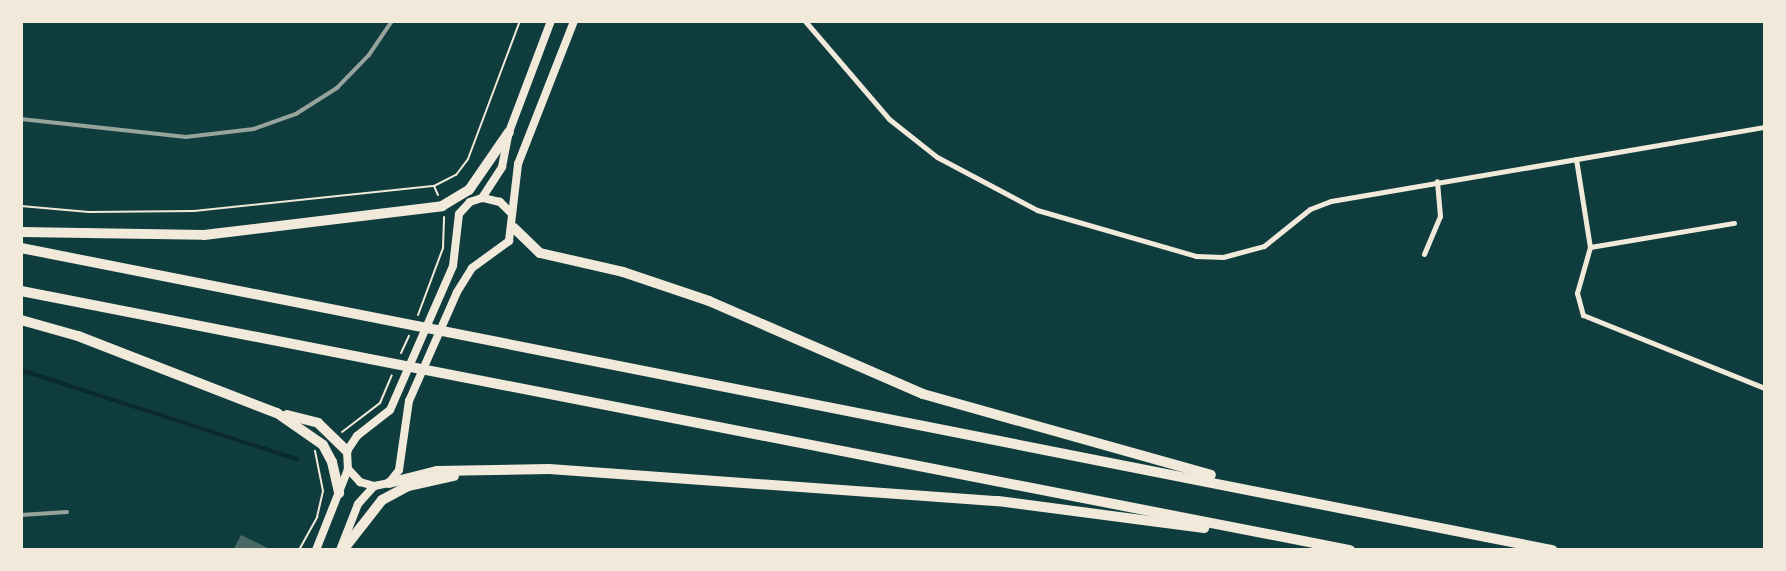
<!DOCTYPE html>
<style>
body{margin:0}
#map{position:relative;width:1786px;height:571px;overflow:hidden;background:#0f3d3e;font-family:Helvetica,sans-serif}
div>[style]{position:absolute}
.stream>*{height:3.5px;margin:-1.75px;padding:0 1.75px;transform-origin:1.75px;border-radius:1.75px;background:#0a2a2b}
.building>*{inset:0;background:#486865}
.path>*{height:2px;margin:-1px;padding:0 1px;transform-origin:1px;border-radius:1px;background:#f1e9da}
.minor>*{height:5px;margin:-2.5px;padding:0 2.5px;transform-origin:2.5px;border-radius:2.5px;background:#f1e9da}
.secondary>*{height:8px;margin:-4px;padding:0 4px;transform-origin:4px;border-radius:4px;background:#f1e9da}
.motorway>*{height:10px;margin:-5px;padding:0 5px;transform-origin:5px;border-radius:5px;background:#f1e9da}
.rail>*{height:3.5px;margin:-1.75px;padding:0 1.75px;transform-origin:1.75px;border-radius:1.75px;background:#97a49c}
span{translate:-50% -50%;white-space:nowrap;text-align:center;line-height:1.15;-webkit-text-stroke:5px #f1e9da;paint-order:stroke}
.frame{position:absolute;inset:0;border:23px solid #f1e9da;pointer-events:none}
</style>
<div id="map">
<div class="stream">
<div style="left:21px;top:370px;width:290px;rotate:17.9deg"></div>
</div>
<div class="building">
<div style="clip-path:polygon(241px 535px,272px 550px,233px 550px)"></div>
</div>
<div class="path">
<div style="left:438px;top:195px;width:10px;rotate:-114deg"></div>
<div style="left:434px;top:186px;width:25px;rotate:-27deg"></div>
<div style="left:456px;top:175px;width:20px;rotate:-53deg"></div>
<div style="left:468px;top:159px;width:147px;rotate:-69.4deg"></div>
<div style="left:21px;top:206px;width:68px;rotate:5deg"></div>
<div style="left:89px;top:212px;width:105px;rotate:-0.5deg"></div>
<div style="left:194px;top:211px;width:240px;rotate:-6deg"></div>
<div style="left:418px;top:315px;width:72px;rotate:-69.5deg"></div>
<div style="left:443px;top:248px;width:31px;rotate:-88deg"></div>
<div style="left:401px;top:353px;width:19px;rotate:-65deg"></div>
<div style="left:342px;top:432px;width:48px;rotate:-37.3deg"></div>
<div style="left:380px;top:403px;width:30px;rotate:-67deg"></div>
<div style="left:299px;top:550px;width:38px;rotate:-61deg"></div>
<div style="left:317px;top:517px;width:27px;rotate:-77deg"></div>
<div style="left:323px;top:491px;width:41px;rotate:-101.3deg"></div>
</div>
<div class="minor">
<div style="left:805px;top:21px;width:129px;rotate:49.4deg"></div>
<div style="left:889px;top:119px;width:61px;rotate:38.4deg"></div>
<div style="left:937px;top:157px;width:113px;rotate:27.9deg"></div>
<div style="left:1037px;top:210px;width:166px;rotate:16.1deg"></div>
<div style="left:1196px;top:256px;width:27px;rotate:2deg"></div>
<div style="left:1223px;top:257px;width:42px;rotate:-15deg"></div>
<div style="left:1264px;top:246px;width:59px;rotate:-38.8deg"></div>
<div style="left:1310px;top:209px;width:22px;rotate:-21deg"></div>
<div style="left:1331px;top:201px;width:440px;rotate:-9.7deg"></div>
<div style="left:1576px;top:159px;width:89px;rotate:81deg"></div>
<div style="left:1590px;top:247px;width:48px;rotate:105.8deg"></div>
<div style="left:1577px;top:293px;width:23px;rotate:75deg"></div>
<div style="left:1583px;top:315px;width:196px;rotate:21.9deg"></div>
<div style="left:1590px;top:247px;width:146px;rotate:-9.5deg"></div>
<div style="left:1424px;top:254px;width:41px;rotate:-67.2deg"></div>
<div style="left:1440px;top:216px;width:35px;rotate:-95deg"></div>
</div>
<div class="secondary">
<div style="left:482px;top:198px;width:37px;rotate:-57deg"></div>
<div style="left:502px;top:167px;width:36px;rotate:-79deg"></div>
<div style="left:509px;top:132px;width:119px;rotate:-69.3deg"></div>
<div style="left:511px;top:213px;width:16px;rotate:-135deg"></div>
<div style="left:500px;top:202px;width:18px;rotate:-167deg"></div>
<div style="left:482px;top:198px;width:13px;rotate:162deg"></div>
<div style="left:470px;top:202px;width:16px;rotate:133deg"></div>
<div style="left:459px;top:214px;width:52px;rotate:96.6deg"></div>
<div style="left:453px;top:266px;width:157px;rotate:113.6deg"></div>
<div style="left:390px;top:410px;width:42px;rotate:141.8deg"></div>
<div style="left:357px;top:436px;width:18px;rotate:124deg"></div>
<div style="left:347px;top:451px;width:18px;rotate:87deg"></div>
<div style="left:348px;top:469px;width:18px;rotate:47deg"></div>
<div style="left:360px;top:482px;width:15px;rotate:16deg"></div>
<div style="left:374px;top:486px;width:15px;rotate:-11deg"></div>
<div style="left:389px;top:483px;width:16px;rotate:-52deg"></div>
<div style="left:399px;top:470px;width:70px;rotate:-81.8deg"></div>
<div style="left:409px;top:401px;width:119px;rotate:-66.2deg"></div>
<div style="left:457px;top:292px;width:28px;rotate:-58deg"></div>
<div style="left:472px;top:268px;width:46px;rotate:-36.1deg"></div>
<div style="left:509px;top:241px;width:78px;rotate:-83.3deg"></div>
<div style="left:518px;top:164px;width:154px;rotate:-68.6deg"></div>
<div style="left:316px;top:550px;width:87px;rotate:-68.4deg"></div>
<div style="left:340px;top:550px;width:49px;rotate:-68.6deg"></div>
<div style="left:358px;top:504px;width:24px;rotate:-48deg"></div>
</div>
<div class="motorway">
<div style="left:514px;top:228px;width:36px;rotate:44deg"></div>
<div style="left:540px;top:253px;width:85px;rotate:12.9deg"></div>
<div style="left:623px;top:272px;width:91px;rotate:18.6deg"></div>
<div style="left:709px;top:301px;width:233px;rotate:23.5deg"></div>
<div style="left:923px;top:394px;width:299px;rotate:15.7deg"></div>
<div style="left:21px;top:232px;width:183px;rotate:0.9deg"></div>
<div style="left:204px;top:235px;width:240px;rotate:-6.9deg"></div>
<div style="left:442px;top:206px;width:31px;rotate:-31deg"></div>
<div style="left:469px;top:190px;width:70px;rotate:-55.4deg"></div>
<div style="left:21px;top:248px;width:1561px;rotate:11.16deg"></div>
<div style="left:21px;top:291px;width:1354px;rotate:11.03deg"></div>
<div style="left:21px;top:320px;width:59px;rotate:15.7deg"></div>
<div style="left:78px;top:336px;width:213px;rotate:21.2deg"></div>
<div style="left:277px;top:413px;width:56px;rotate:34.8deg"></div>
<div style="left:323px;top:445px;width:19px;rotate:62deg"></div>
<div style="left:332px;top:462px;width:32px;rotate:77deg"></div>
<div style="left:287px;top:415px;width:32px;rotate:14deg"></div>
<div style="left:318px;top:423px;width:40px;rotate:44deg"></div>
<div style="left:389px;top:483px;width:49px;rotate:-14deg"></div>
<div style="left:437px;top:471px;width:112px;rotate:-1deg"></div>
<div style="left:549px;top:469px;width:450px;rotate:4.1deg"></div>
<div style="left:998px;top:501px;width:208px;rotate:7.5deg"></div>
<div style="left:343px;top:550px;width:63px;rotate:-52deg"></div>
<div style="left:382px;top:500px;width:30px;rotate:-28deg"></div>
<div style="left:408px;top:486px;width:47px;rotate:-12.3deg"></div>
</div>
<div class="rail">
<div style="left:21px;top:119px;width:166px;rotate:6.2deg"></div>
<div style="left:186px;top:137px;width:68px;rotate:-6.7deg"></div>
<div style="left:254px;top:129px;width:45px;rotate:-19.7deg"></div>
<div style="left:296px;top:114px;width:49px;rotate:-32.4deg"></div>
<div style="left:337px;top:88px;width:46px;rotate:-45.9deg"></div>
<div style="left:369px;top:55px;width:41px;rotate:-55.9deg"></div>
<div style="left:21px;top:515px;width:46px;rotate:-3.7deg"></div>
</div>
<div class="frame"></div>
</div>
